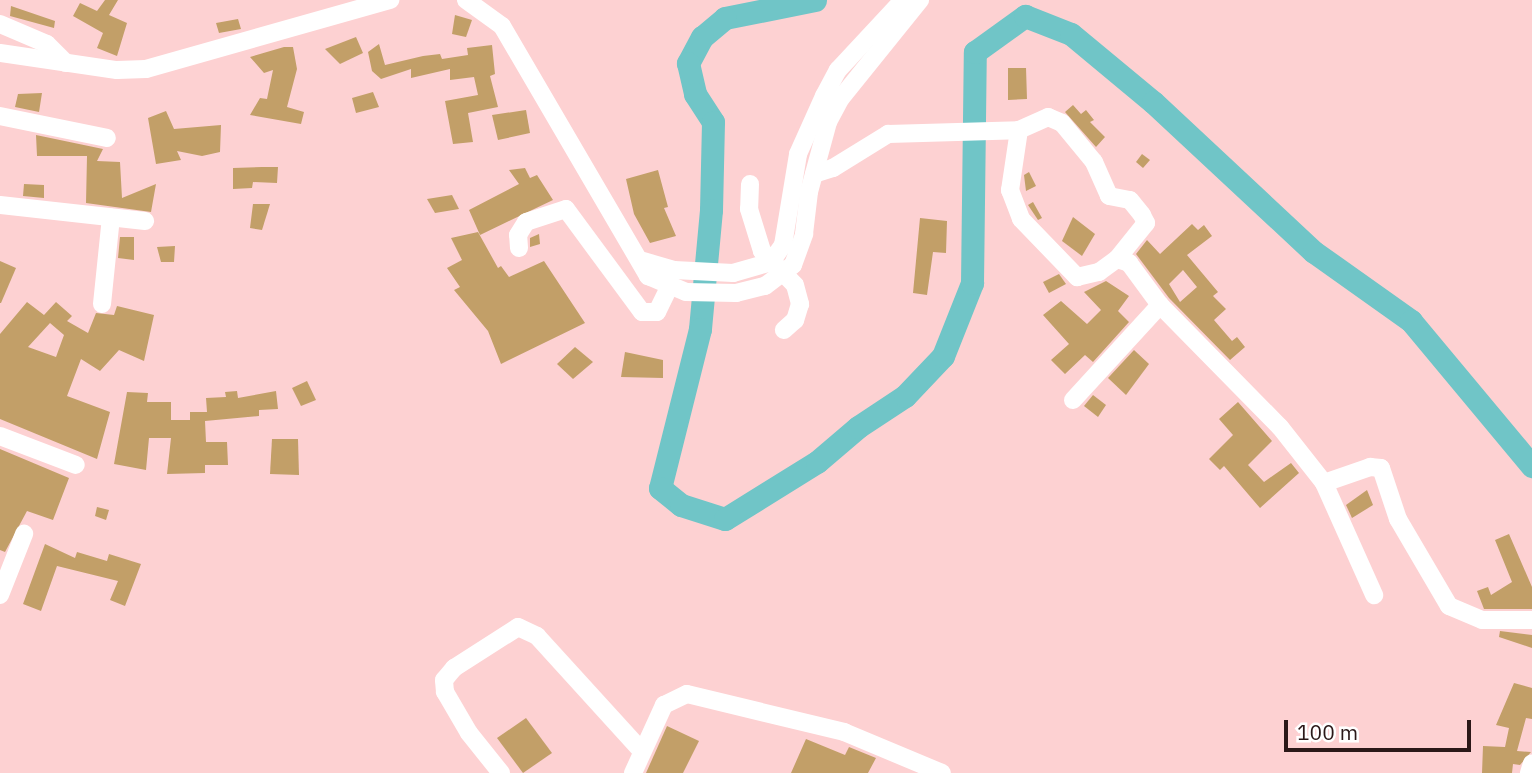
<!DOCTYPE html>
<style>
body{margin:0}
#map{position:relative;width:1532px;height:773px;overflow:hidden;background:#fdd1d2;font-family:"IBM Plex Sans",sans-serif}
div>[style]{position:absolute}
.river>*{height:23px;margin:-11.5px;padding:0 11.5px;transform-origin:11.5px;border-radius:11.5px;background:#70c5c7}
.building>*{inset:0;background:#c29f68}
.minor>*{height:18px;margin:-9px;padding:0 9px;transform-origin:9px;border-radius:9px;background:#fff}
span{translate:-50% -50%;white-space:nowrap;text-align:center;line-height:1.15;-webkit-text-stroke:6px #fff;paint-order:stroke}
.scale{position:absolute;left:1284px;top:720px;width:187px;height:32px;box-sizing:border-box;border:4px solid #2b1818;border-top:0;padding-left:9px;font-size:21px;line-height:24px;white-space:nowrap;color:#2b1818;-webkit-text-stroke:5px #fff;paint-order:stroke}
</style>
<div id="map">
<div class="river">
<div style="left:815px;top:0;width:92px;rotate:168.7deg"></div>
<div style="left:725px;top:18px;width:30px;rotate:140deg"></div>
<div style="left:702px;top:37px;width:30px;rotate:118deg"></div>
<div style="left:688px;top:63px;width:32px;rotate:77deg"></div>
<div style="left:695px;top:94px;width:33px;rotate:57deg"></div>
<div style="left:713px;top:122px;width:88px;rotate:91.3deg"></div>
<div style="left:711px;top:210px;width:120px;rotate:95.3deg"></div>
<div style="left:700px;top:329px;width:164px;rotate:104.1deg"></div>
<div style="left:660px;top:488px;width:27px;rotate:39deg"></div>
<div style="left:681px;top:505px;width:46px;rotate:17.7deg"></div>
<div style="left:725px;top:519px;width:108px;rotate:-31.8deg"></div>
<div style="left:817px;top:462px;width:54px;rotate:-40.5deg"></div>
<div style="left:858px;top:427px;width:56px;rotate:-33.4deg"></div>
<div style="left:905px;top:396px;width:55px;rotate:-46.5deg"></div>
<div style="left:943px;top:356px;width:79px;rotate:-68.3deg"></div>
<div style="left:972px;top:283px;width:231px;rotate:-89.3deg"></div>
<div style="left:975px;top:52px;width:62px;rotate:-35.8deg"></div>
<div style="left:1025px;top:16px;width:49px;rotate:21.4deg"></div>
<div style="left:1071px;top:34px;width:107px;rotate:39.7deg"></div>
<div style="left:1153px;top:102px;width:220px;rotate:43deg"></div>
<div style="left:1314px;top:252px;width:119px;rotate:35.4deg"></div>
<div style="left:1411px;top:321px;width:189px;rotate:50.2deg"></div>
</div>
<div class="building">
<div style="clip-path:polygon(105px 0,118px 0,109px 15px,127px 23px,117px 56px,97px 48px,103px 33px,73px 16px,80px 3px,97px 11px)"></div>
<div style="clip-path:polygon(11px 6px,55px 21px,54px 28px,10px 16px)"></div>
<div style="clip-path:polygon(455px 15px,472px 20px,466px 37px,452px 34px)"></div>
<div style="clip-path:polygon(238px 19px,241px 29px,219px 33px,216px 23px)"></div>
<div style="clip-path:polygon(356px 37px,363px 53px,340px 64px,325px 49px)"></div>
<div style="clip-path:polygon(379px 44px,385px 65px,423px 56px,440px 54px,442px 59px,468px 55px,467px 48px,492px 45px,495px 74px,490px 76px,498px 107px,468px 113px,473px 142px,453px 144px,445px 101px,478px 95px,474px 77px,450px 80px,450px 69px,411px 78px,411px 69px,381px 79px,372px 71px,368px 52px)"></div>
<div style="clip-path:polygon(284px 47px,293px 47px,297px 69px,287px 107px,304px 112px,301px 124px,250px 115px,260px 98px,267px 99px,273px 70px,264px 73px,250px 57px)"></div>
<div style="clip-path:polygon(1008px 68px,1026px 68px,1027px 99px,1008px 100px)"></div>
<div style="clip-path:polygon(373px 92px,379px 107px,356px 113px,352px 98px)"></div>
<div style="clip-path:polygon(42px 93px,39px 112px,15px 107px,18px 94px)"></div>
<div style="clip-path:polygon(1073px 105px,1081px 114px,1086px 110px,1094px 120px,1090px 122px,1105px 137px,1096px 147px,1065px 112px)"></div>
<div style="clip-path:polygon(526px 110px,530px 133px,498px 140px,492px 115px)"></div>
<div style="clip-path:polygon(166px 111px,174px 129px,221px 125px,220px 152px,202px 156px,177px 151px,181px 160px,156px 164px,148px 118px)"></div>
<div style="clip-path:polygon(36px 135px,103px 149px,97px 161px,120px 162px,122px 198px,156px 184px,151px 212px,86px 203px,87px 156px,37px 156px)"></div>
<div style="clip-path:polygon(1142px 154px,1150px 160px,1143px 168px,1136px 162px)"></div>
<div style="clip-path:polygon(262px 167px,278px 167px,277px 183px,253px 182px,252px 188px,233px 189px,233px 168px)"></div>
<div style="clip-path:polygon(525px 168px,530px 178px,537px 175px,553px 200px,480px 235px,469px 210px,519px 184px,509px 170px)"></div>
<div style="clip-path:polygon(658px 170px,668px 207px,664px 208px,676px 236px,650px 243px,634px 214px,626px 179px)"></div>
<div style="clip-path:polygon(1029px 172px,1036px 186px,1026px 191px,1024px 175px)"></div>
<div style="clip-path:polygon(24px 184px,44px 185px,44px 198px,23px 196px)"></div>
<div style="clip-path:polygon(452px 195px,459px 209px,435px 213px,427px 199px)"></div>
<div style="clip-path:polygon(1033px 202px,1042px 218px,1038px 220px,1028px 205px)"></div>
<div style="clip-path:polygon(253px 204px,270px 204px,262px 230px,250px 228px)"></div>
<div style="clip-path:polygon(1073px 217px,1095px 234px,1082px 256px,1062px 241px)"></div>
<div style="clip-path:polygon(920px 218px,947px 221px,946px 253px,933px 252px,927px 295px,913px 293px)"></div>
<div style="clip-path:polygon(evenodd,1192px 224px,1198px 230px,1204px 225px,1212px 236px,1187px 255px,1218px 292px,1213px 296px,1226px 309px,1214px 320px,1232px 341px,1237px 337px,1245px 347px,1230px 360px,1169px 298px,1136px 254px,1147px 240px,1160px 254px,1192px 224px,1183px 270px,1197px 287px,1180px 302px,1169px 284px,1183px 270px)"></div>
<div style="clip-path:polygon(478px 232px,498px 268px,501px 266px,509px 277px,544px 261px,585px 323px,501px 364px,488px 331px,454px 290px,460px 287px,447px 268px,462px 260px,451px 238px)"></div>
<div style="clip-path:polygon(539px 234px,540px 244px,530px 247px,530px 238px)"></div>
<div style="clip-path:polygon(120px 237px,134px 237px,134px 260px,118px 258px)"></div>
<div style="clip-path:polygon(175px 246px,174px 262px,161px 262px,157px 247px)"></div>
<div style="clip-path:polygon(0 261px,16px 268px,1px 303px,0 303px)"></div>
<div style="clip-path:polygon(1059px 274px,1066px 284px,1049px 293px,1043px 282px)"></div>
<div style="clip-path:polygon(1106px 281px,1129px 296px,1118px 311px,1129px 322px,1093px 362px,1085px 355px,1065px 374px,1051px 360px,1069px 344px,1043px 315px,1061px 301px,1087px 324px,1101px 310px,1084px 292px)"></div>
<div style="clip-path:polygon(evenodd,27px 302px,44px 315px,56px 302px,72px 316px,67px 321px,88px 333px,96px 313px,114px 315px,117px 306px,154px 315px,144px 361px,119px 350px,100px 371px,81px 359px,67px 396px,110px 412px,97px 459px,0 419px,0 334px,27px 302px,50px 323px,64px 335px,56px 357px,28px 347px,50px 323px)"></div>
<div style="clip-path:polygon(575px 347px,593px 362px,573px 379px,557px 364px)"></div>
<div style="clip-path:polygon(1134px 350px,1149px 364px,1126px 395px,1108px 378px)"></div>
<div style="clip-path:polygon(625px 352px,663px 360px,663px 378px,621px 377px)"></div>
<div style="clip-path:polygon(307px 381px,316px 400px,301px 406px,292px 388px)"></div>
<div style="clip-path:polygon(237px 391px,238px 398px,276px 391px,278px 409px,259px 410px,259px 416px,205px 421px,206px 442px,227px 442px,228px 465px,205px 465px,205px 473px,167px 474px,171px 438px,149px 438px,146px 470px,114px 464px,127px 392px,148px 393px,147px 402px,171px 402px,171px 420px,190px 420px,190px 412px,207px 412px,206px 398px,226px 397px,225px 392px)"></div>
<div style="clip-path:polygon(1093px 395px,1106px 405px,1098px 417px,1084px 406px)"></div>
<div style="clip-path:polygon(1238px 402px,1272px 441px,1248px 465px,1264px 482px,1291px 463px,1299px 473px,1260px 508px,1224px 466px,1220px 470px,1209px 459px,1233px 435px,1219px 419px)"></div>
<div style="clip-path:polygon(272px 439px,298px 439px,299px 475px,270px 474px)"></div>
<div style="clip-path:polygon(0 449px,69px 478px,53px 520px,27px 511px,5px 552px,0 550px)"></div>
<div style="clip-path:polygon(1367px 490px,1373px 505px,1352px 518px,1346px 505px)"></div>
<div style="clip-path:polygon(97px 507px,109px 510px,106px 520px,95px 516px)"></div>
<div style="clip-path:polygon(1509px 534px,1532px 587px,1532px 609px,1484px 609px,1477px 591px,1488px 587px,1491px 595px,1512px 582px,1495px 540px)"></div>
<div style="clip-path:polygon(45px 544px,75px 558px,77px 552px,107px 561px,109px 554px,141px 564px,125px 606px,110px 600px,118px 581px,57px 566px,41px 611px,23px 604px)"></div>
<div style="clip-path:polygon(1500px 631px,1532px 635px,1532px 648px,1499px 637px)"></div>
<div style="clip-path:polygon(1514px 683px,1532px 688px,1532px 719px,1526px 718px,1517px 751px,1531px 752px,1520px 765px,1513px 764px,1512px 773px,1482px 773px,1483px 746px,1505px 747px,1509px 728px,1496px 725px)"></div>
<div style="clip-path:polygon(526px 718px,552px 753px,523px 773px,497px 738px)"></div>
<div style="clip-path:polygon(667px 726px,699px 741px,683px 773px,646px 773px)"></div>
<div style="clip-path:polygon(806px 739px,845px 755px,849px 747px,876px 758px,868px 773px,791px 773px)"></div>
</div>
<div class="minor">
<div style="left:466px;top:0;width:44px;rotate:35.8deg"></div>
<div style="left:502px;top:26px;width:290px;rotate:59.7deg"></div>
<div style="left:648px;top:276px;width:41px;rotate:22.8deg"></div>
<div style="left:686px;top:292px;width:50px;rotate:1.1deg"></div>
<div style="left:736px;top:293px;width:30px;rotate:-14deg"></div>
<div style="left:765px;top:286px;width:35px;rotate:-37deg"></div>
<div style="left:793px;top:265px;width:33px;rotate:-70deg"></div>
<div style="left:804px;top:234px;width:42px;rotate:-83.2deg"></div>
<div style="left:809px;top:192px;width:73px;rotate:-74.8deg"></div>
<div style="left:828px;top:122px;width:27px;rotate:-62deg"></div>
<div style="left:841px;top:98px;width:126px;rotate:-51.1deg"></div>
<div style="left:0;top:24px;width:51px;rotate:23.1deg"></div>
<div style="left:47px;top:44px;width:27px;rotate:45deg"></div>
<div style="left:0;top:53px;width:118px;rotate:8.3deg"></div>
<div style="left:117px;top:70px;width:29px;rotate:-2deg"></div>
<div style="left:146px;top:69px;width:254px;rotate:-15.8deg"></div>
<div style="left:0;top:116px;width:109px;rotate:11.6deg"></div>
<div style="left:1019px;top:130px;width:32px;rotate:-24deg"></div>
<div style="left:1048px;top:117px;width:15px;rotate:23deg"></div>
<div style="left:1062px;top:123px;width:50px;rotate:50.6deg"></div>
<div style="left:1094px;top:162px;width:37px;rotate:66deg"></div>
<div style="left:1109px;top:196px;width:21px;rotate:11deg"></div>
<div style="left:1130px;top:200px;width:19px;rotate:51deg"></div>
<div style="left:1142px;top:215px;width:9px;rotate:63deg"></div>
<div style="left:1146px;top:223px;width:46px;rotate:128.9deg"></div>
<div style="left:814px;top:174px;width:20px;rotate:-18deg"></div>
<div style="left:833px;top:168px;width:65px;rotate:-31.7deg"></div>
<div style="left:888px;top:134px;width:131px;rotate:-1.7deg"></div>
<div style="left:1019px;top:130px;width:61px;rotate:98.5deg"></div>
<div style="left:1010px;top:190px;width:31px;rotate:69deg"></div>
<div style="left:1021px;top:219px;width:81px;rotate:46deg"></div>
<div style="left:1077px;top:277px;width:23px;rotate:-13deg"></div>
<div style="left:1099px;top:272px;width:22px;rotate:-36deg"></div>
<div style="left:1117px;top:259px;width:13px;rotate:18deg"></div>
<div style="left:1129px;top:263px;width:52px;rotate:53.6deg"></div>
<div style="left:1160px;top:305px;width:171px;rotate:45.5deg"></div>
<div style="left:1280px;top:427px;width:71px;rotate:51.8deg"></div>
<div style="left:1324px;top:483px;width:123px;rotate:65.9deg"></div>
<div style="left:750px;top:184px;width:25px;rotate:92deg"></div>
<div style="left:749px;top:209px;width:44px;rotate:72.8deg"></div>
<div style="left:762px;top:251px;width:47px;rotate:45.9deg"></div>
<div style="left:795px;top:285px;width:20px;rotate:75deg"></div>
<div style="left:800px;top:304px;width:17px;rotate:107deg"></div>
<div style="left:795px;top:320px;width:15px;rotate:138deg"></div>
<div style="left:0;top:205px;width:146px;rotate:6.3deg"></div>
<div style="left:519px;top:248px;width:13px;rotate:-94deg"></div>
<div style="left:518px;top:235px;width:15px;rotate:-58deg"></div>
<div style="left:526px;top:222px;width:42px;rotate:-18deg"></div>
<div style="left:566px;top:209px;width:128px;rotate:53.6deg"></div>
<div style="left:642px;top:312px;width:15px"></div>
<div style="left:657px;top:312px;width:28px;rotate:-64deg"></div>
<div style="left:643px;top:261px;width:32px;rotate:16deg"></div>
<div style="left:674px;top:270px;width:59px;rotate:2.9deg"></div>
<div style="left:733px;top:273px;width:40px;rotate:-16deg"></div>
<div style="left:771px;top:262px;width:21px;rotate:-55deg"></div>
<div style="left:783px;top:245px;width:92px;rotate:-80.6deg"></div>
<div style="left:798px;top:154px;width:64px;rotate:-65.9deg"></div>
<div style="left:824px;top:96px;width:30px;rotate:-62deg"></div>
<div style="left:838px;top:70px;width:96px;rotate:-47.1deg"></div>
<div style="left:102px;top:304px;width:87px;rotate:-84.1deg"></div>
<div style="left:1073px;top:400px;width:129px;rotate:-47.5deg"></div>
<div style="left:0;top:436px;width:81px;rotate:20.9deg"></div>
<div style="left:1324px;top:483px;width:49px;rotate:-19.2deg"></div>
<div style="left:1370px;top:467px;width:11px;rotate:5deg"></div>
<div style="left:1381px;top:468px;width:54px;rotate:71.6deg"></div>
<div style="left:1398px;top:519px;width:101px;rotate:59.6deg"></div>
<div style="left:1449px;top:606px;width:36px;rotate:23deg"></div>
<div style="left:1482px;top:620px;width:50px"></div>
<div style="left:0;top:595px;width:66px;rotate:-68.5deg"></div>
<div style="left:501px;top:773px;width:51px;rotate:-128.7deg"></div>
<div style="left:469px;top:733px;width:48px;rotate:-120.3deg"></div>
<div style="left:445px;top:692px;width:12px;rotate:-95deg"></div>
<div style="left:444px;top:680px;width:16px;rotate:-50deg"></div>
<div style="left:454px;top:668px;width:76px;rotate:-32.6deg"></div>
<div style="left:518px;top:627px;width:21px;rotate:25deg"></div>
<div style="left:537px;top:636px;width:153px;rotate:47.7deg"></div>
<div style="left:633px;top:773px;width:75px;rotate:-65.5deg"></div>
<div style="left:664px;top:705px;width:25px;rotate:-26deg"></div>
<div style="left:687px;top:694px;width:162px;rotate:13.6deg"></div>
<div style="left:844px;top:732px;width:106px;rotate:22.7deg"></div>
<div style="left:1529px;top:773px;width:10px;rotate:-73deg"></div>
</div>
<div class="scale">100 m</div>
</div>
